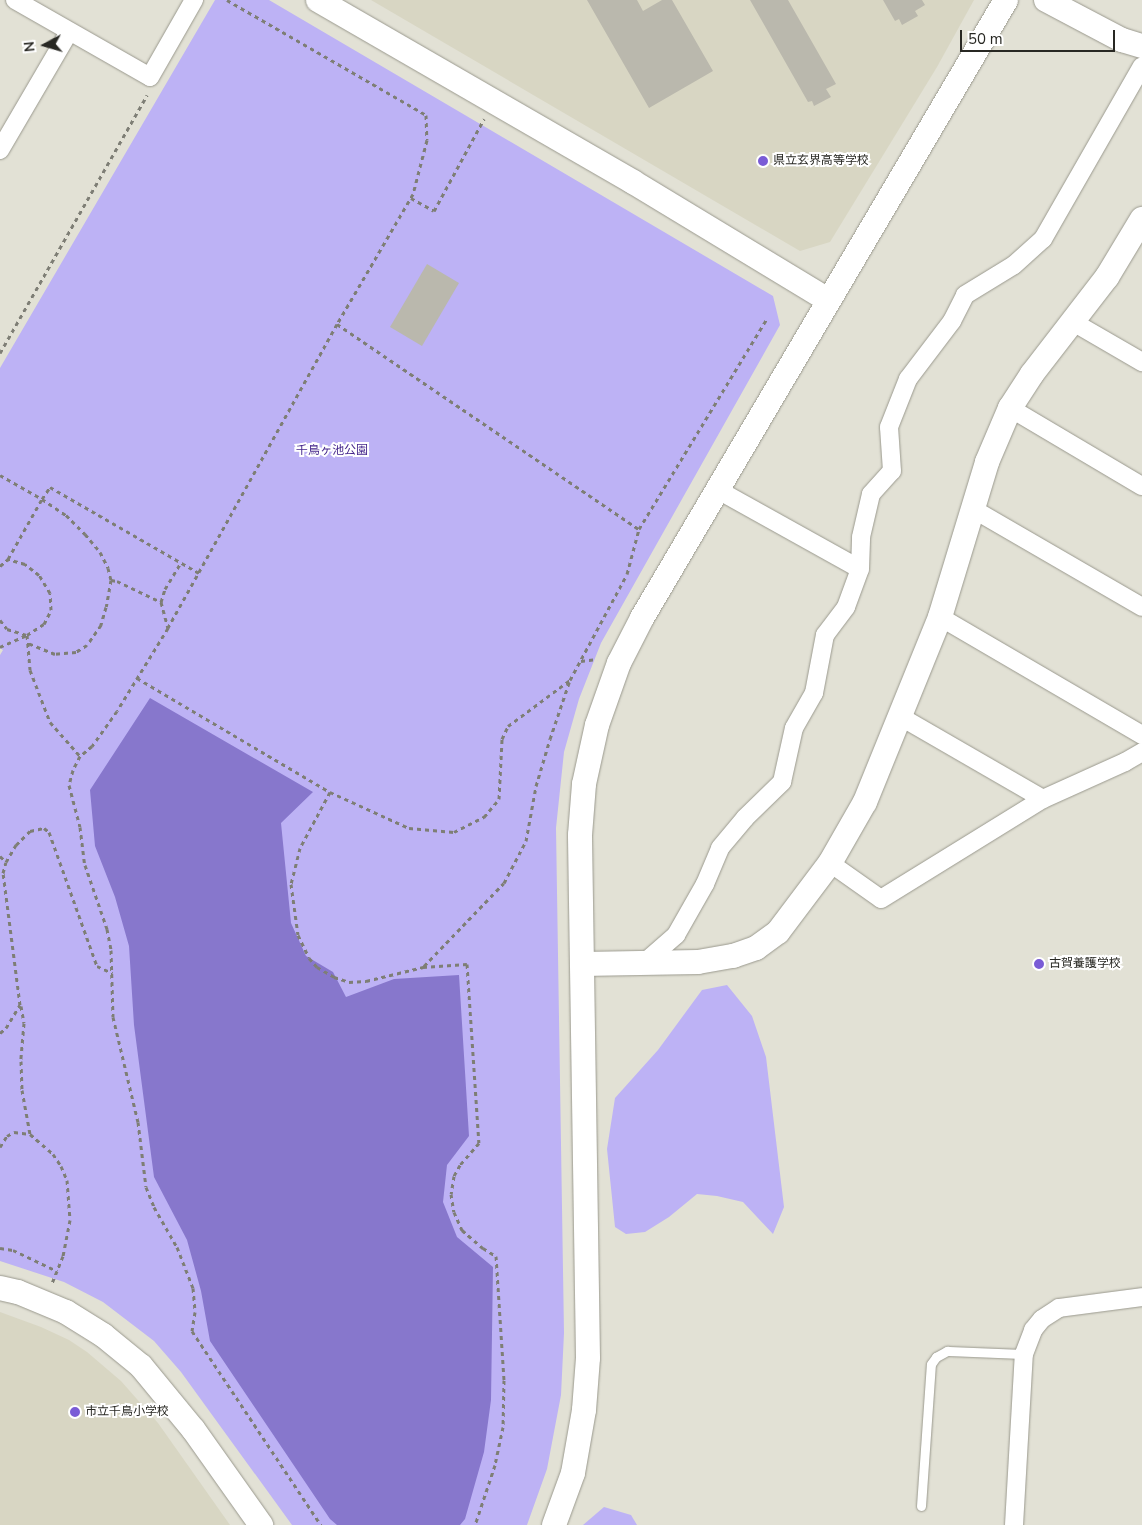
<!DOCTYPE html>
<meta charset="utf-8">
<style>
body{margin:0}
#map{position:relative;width:1142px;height:1525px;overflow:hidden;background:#e2e1d5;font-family:"Nunito Sans","Noto Sans JP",sans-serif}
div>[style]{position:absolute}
.built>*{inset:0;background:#d8d6c3}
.green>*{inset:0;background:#bdb2f5}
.water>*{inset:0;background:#8777cc}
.building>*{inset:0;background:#bab8ad}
.path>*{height:3px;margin-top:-1.5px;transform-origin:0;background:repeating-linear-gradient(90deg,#7e7e75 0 4px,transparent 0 8px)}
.roads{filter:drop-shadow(0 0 1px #9a998e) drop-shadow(0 0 1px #9a998e)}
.lane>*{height:9px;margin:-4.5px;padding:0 4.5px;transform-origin:4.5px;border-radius:4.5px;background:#fff}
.street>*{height:18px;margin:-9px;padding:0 9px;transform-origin:9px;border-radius:9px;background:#fff}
.secondary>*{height:24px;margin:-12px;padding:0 12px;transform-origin:12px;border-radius:12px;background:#fff}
.dots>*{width:14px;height:14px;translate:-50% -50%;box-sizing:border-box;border:2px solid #fff;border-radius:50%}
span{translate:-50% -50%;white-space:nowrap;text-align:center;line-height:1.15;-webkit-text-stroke:4px #fff;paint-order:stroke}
.poi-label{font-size:12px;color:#282823}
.left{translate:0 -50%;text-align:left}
.park-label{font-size:12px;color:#45268b}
.north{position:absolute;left:20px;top:20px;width:50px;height:50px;-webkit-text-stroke:4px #fff;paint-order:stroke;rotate:264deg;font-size:14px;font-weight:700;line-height:20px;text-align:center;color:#282823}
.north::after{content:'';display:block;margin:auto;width:18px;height:22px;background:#282823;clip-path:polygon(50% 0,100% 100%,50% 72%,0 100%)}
.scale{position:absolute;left:960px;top:30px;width:155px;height:22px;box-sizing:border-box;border:2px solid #282823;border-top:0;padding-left:6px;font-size:15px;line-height:18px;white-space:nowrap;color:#282823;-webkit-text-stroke:4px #fff;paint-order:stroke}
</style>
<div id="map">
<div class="built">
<div style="clip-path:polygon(371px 0,974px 0,937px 67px,830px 242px,800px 251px)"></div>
<div style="clip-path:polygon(0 1312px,41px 1327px,69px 1340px,87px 1352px,121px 1381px,158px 1423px,230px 1525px,0 1525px)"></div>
</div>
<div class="green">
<div style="clip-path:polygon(215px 0,269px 0,773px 296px,780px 325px,601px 643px,579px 699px,564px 752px,556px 828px,564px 1333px,561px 1395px,547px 1469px,527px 1525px,292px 1525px,181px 1372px,154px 1341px,103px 1302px,64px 1282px,0 1261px,0 655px,3px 650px,0 648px,0 368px)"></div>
<div style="clip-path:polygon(727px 985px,752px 1016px,766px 1057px,784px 1207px,773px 1234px,743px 1202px,717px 1196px,697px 1194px,669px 1217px,645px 1232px,626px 1234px,615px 1227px,607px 1149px,615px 1098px,658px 1050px,702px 990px)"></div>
<div style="clip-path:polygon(604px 1507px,631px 1515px,637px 1525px,583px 1525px)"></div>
</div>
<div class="water">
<div style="clip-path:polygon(150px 698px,313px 792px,281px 823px,291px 923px,306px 956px,333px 972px,346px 997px,394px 979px,459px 975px,469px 1136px,447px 1165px,443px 1202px,457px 1237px,493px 1267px,491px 1400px,484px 1452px,465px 1519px,460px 1525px,337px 1525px,330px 1519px,210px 1341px,201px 1291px,187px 1240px,154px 1177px,134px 1025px,129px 946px,115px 897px,95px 846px,90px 790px)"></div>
</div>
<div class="building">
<div style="clip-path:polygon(587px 0,637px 0,643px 11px,662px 0,672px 0,713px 71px,649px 108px)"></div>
<div style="clip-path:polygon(750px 0,788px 0,836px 84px,826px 89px,831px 97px,814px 106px,812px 101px,808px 102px)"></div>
<div style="clip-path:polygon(883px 0,922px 0,925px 5px,915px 11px,918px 16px,902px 25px,899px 19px,895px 21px)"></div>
<div style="clip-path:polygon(427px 264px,459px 283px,422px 346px,390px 327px)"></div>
</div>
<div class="path">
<div style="left:227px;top:0;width:230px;rotate:30deg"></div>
<div style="left:426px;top:115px;width:25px;rotate:88deg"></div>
<div style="left:427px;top:140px;width:56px;rotate:104.5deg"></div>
<div style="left:413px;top:194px;width:151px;rotate:120.3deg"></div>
<div style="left:337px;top:324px;width:348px;rotate:119.1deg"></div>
<div style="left:168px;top:628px;width:97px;rotate:121.6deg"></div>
<div style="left:117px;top:711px;width:43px;rotate:125.5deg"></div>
<div style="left:92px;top:746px;width:16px;rotate:140deg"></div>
<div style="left:80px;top:756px;width:16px;rotate:117deg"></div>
<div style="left:73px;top:770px;width:16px;rotate:105deg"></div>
<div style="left:69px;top:785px;width:43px;rotate:75.3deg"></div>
<div style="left:80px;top:827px;width:38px;rotate:83deg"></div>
<div style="left:85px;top:865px;width:68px;rotate:71deg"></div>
<div style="left:107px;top:929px;width:21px;rotate:79deg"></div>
<div style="left:111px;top:950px;width:67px;rotate:88.3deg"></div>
<div style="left:113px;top:1017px;width:108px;rotate:76.6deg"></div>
<div style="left:138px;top:1122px;width:65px;rotate:83deg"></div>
<div style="left:146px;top:1187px;width:22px;rotate:68deg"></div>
<div style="left:154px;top:1207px;width:46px;rotate:60.1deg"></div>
<div style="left:177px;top:1247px;width:44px;rotate:68.7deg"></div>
<div style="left:193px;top:1288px;width:24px;rotate:85deg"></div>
<div style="left:195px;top:1312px;width:19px;rotate:99deg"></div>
<div style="left:192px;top:1331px;width:233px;rotate:56.4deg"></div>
<div style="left:411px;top:198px;width:26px;rotate:29deg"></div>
<div style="left:434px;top:211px;width:105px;rotate:-61.5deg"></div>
<div style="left:337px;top:324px;width:365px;rotate:34.2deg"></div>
<div style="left:0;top:353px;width:297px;rotate:-60.3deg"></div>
<div style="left:0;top:475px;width:48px;rotate:29.7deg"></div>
<div style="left:42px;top:499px;width:14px;rotate:-56deg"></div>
<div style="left:50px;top:487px;width:172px;rotate:30deg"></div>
<div style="left:0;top:566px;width:11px;rotate:-41deg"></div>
<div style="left:8px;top:559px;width:69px;rotate:-60.5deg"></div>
<div style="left:42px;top:499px;width:29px;rotate:34deg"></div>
<div style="left:66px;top:515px;width:27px;rotate:45deg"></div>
<div style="left:85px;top:534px;width:23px;rotate:50deg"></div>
<div style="left:100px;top:552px;width:18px;rotate:63deg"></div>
<div style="left:108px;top:568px;width:12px;rotate:76deg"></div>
<div style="left:111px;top:580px;width:27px;rotate:100deg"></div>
<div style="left:106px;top:607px;width:19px;rotate:106deg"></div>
<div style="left:101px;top:625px;width:24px;rotate:125deg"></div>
<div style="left:87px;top:645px;width:13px;rotate:148deg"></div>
<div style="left:76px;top:652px;width:21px;rotate:175deg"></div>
<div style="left:55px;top:654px;width:29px;rotate:-158deg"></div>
<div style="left:111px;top:580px;width:6px;rotate:9deg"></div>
<div style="left:117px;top:581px;width:49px;rotate:25.5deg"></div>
<div style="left:161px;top:602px;width:27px;rotate:75deg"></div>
<div style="left:161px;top:602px;width:14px;rotate:-73deg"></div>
<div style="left:165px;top:589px;width:31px;rotate:-59deg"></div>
<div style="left:0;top:620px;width:11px;rotate:52deg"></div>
<div style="left:7px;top:629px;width:21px;rotate:17deg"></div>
<div style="left:27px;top:635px;width:20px;rotate:-33deg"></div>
<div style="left:44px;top:624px;width:16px;rotate:-63deg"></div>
<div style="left:51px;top:610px;width:17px;rotate:-93deg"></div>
<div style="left:50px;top:593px;width:21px;rotate:-121deg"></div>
<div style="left:39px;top:575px;width:18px;rotate:-142deg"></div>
<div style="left:25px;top:564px;width:18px;rotate:-164deg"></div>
<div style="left:0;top:647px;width:30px;rotate:-24deg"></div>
<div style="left:27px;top:635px;width:35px;rotate:85deg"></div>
<div style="left:30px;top:670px;width:56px;rotate:69deg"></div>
<div style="left:50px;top:722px;width:45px;rotate:48.6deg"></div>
<div style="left:581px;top:661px;width:16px;rotate:-7deg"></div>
<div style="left:137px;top:678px;width:224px;rotate:30.6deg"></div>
<div style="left:330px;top:792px;width:64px;rotate:118.2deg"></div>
<div style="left:300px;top:848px;width:37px;rotate:104deg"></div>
<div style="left:291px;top:884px;width:51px;rotate:82.2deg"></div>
<div style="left:298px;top:935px;width:25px;rotate:64deg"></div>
<div style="left:309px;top:958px;width:12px;rotate:48deg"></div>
<div style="left:317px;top:967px;width:20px;rotate:30deg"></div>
<div style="left:334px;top:977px;width:16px;rotate:18deg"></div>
<div style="left:349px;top:982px;width:17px;rotate:-3deg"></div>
<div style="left:366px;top:981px;width:59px;rotate:-13.8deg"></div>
<div style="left:423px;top:967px;width:44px;rotate:-3.9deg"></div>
<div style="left:467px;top:964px;width:179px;rotate:86.2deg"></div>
<div style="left:479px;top:1143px;width:29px;rotate:131deg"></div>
<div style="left:460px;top:1165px;width:13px;rotate:119deg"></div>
<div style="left:454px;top:1176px;width:18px;rotate:99deg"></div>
<div style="left:451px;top:1194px;width:18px;rotate:81deg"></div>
<div style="left:454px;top:1212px;width:20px;rotate:66deg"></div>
<div style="left:462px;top:1230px;width:28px;rotate:41deg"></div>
<div style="left:483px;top:1248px;width:15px;rotate:32deg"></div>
<div style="left:496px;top:1256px;width:124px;rotate:86.3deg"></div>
<div style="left:504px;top:1380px;width:47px;rotate:91.2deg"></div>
<div style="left:503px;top:1427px;width:39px;rotate:102deg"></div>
<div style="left:495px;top:1465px;width:63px;rotate:108.4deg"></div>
<div style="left:330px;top:792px;width:87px;rotate:24.5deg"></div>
<div style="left:409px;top:828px;width:45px;rotate:5.1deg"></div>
<div style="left:454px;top:832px;width:34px;rotate:-27deg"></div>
<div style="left:484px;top:817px;width:23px;rotate:-50deg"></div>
<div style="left:499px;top:799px;width:60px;rotate:-87.1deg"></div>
<div style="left:502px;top:739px;width:14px;rotate:-65deg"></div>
<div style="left:508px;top:726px;width:77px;rotate:-36.6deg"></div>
<div style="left:0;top:856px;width:8px;rotate:45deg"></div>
<div style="left:424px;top:966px;width:115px;rotate:-46.1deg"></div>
<div style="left:504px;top:883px;width:47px;rotate:-62.4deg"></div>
<div style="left:526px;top:841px;width:56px;rotate:-79.7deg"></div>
<div style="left:536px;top:786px;width:49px;rotate:-73.4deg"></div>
<div style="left:550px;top:739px;width:62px;rotate:-71.3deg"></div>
<div style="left:570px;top:680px;width:120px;rotate:-61.7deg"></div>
<div style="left:627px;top:574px;width:47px;rotate:-75.1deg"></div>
<div style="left:639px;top:529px;width:245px;rotate:-58.7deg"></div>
<div style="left:21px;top:1006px;width:17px;rotate:80deg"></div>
<div style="left:24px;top:1023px;width:38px;rotate:95deg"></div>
<div style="left:21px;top:1061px;width:29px;rotate:88deg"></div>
<div style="left:22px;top:1090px;width:45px;rotate:79.7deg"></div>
<div style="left:0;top:1033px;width:8px;rotate:-40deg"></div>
<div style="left:6px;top:1028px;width:27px;rotate:-59deg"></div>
<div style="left:20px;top:1005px;width:133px;rotate:-97.3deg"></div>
<div style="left:3px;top:873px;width:11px;rotate:-75deg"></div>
<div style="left:6px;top:862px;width:20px;rotate:-60deg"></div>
<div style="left:16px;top:845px;width:20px;rotate:-45deg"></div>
<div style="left:30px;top:831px;width:14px;rotate:-12deg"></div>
<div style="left:44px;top:828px;width:6px;rotate:39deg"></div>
<div style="left:49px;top:832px;width:142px;rotate:70.3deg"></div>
<div style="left:97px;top:966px;width:17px;rotate:25deg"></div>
<div style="left:0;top:1147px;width:13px;rotate:-58deg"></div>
<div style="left:7px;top:1136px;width:8px;rotate:-30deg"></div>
<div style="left:14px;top:1132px;width:16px;rotate:7deg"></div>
<div style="left:30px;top:1134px;width:30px;rotate:41deg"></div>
<div style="left:53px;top:1154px;width:14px;rotate:56deg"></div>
<div style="left:61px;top:1166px;width:15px;rotate:67deg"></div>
<div style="left:67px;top:1180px;width:40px;rotate:85.7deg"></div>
<div style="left:70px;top:1220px;width:37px;rotate:101deg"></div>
<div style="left:63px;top:1256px;width:29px;rotate:112deg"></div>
<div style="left:0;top:1248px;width:13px;rotate:9deg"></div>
<div style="left:13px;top:1250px;width:49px;rotate:25.5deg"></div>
</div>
<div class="roads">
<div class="lane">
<div style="left:921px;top:1506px;width:142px;rotate:-86deg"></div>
<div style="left:931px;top:1364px;width:9px;rotate:-54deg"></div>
<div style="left:936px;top:1357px;width:13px;rotate:-29deg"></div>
<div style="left:947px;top:1351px;width:77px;rotate:2.2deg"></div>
</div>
<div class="street">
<div style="left:15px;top:0;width:155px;rotate:29.7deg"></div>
<div style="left:150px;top:77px;width:89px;rotate:-60.3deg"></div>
<div style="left:0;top:150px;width:137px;rotate:-59.7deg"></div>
<div style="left:1073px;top:322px;width:80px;rotate:30.1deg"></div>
<div style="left:1010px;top:408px;width:153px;rotate:30.6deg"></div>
<div style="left:718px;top:490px;width:162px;rotate:29.1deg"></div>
<div style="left:973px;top:509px;width:195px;rotate:30.1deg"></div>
<div style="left:940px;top:617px;width:234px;rotate:30.3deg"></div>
<div style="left:901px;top:717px;width:164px;rotate:30deg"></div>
<div style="left:830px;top:863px;width:62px;rotate:35.2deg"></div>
<div style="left:881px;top:899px;width:190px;rotate:-31.7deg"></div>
<div style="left:1043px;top:799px;width:90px;rotate:-24.3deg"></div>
<div style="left:1125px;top:762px;width:20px;rotate:-30deg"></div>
<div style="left:644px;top:963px;width:43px;rotate:-41.2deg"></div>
<div style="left:676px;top:935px;width:59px;rotate:-60.4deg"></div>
<div style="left:705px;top:884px;width:39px;rotate:-67deg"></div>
<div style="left:720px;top:848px;width:39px;rotate:-50deg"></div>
<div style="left:745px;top:818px;width:52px;rotate:-44.2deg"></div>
<div style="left:782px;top:782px;width:55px;rotate:-77.5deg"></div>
<div style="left:794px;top:728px;width:40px;rotate:-60.3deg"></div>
<div style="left:814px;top:693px;width:59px;rotate:-79.3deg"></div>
<div style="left:825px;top:635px;width:35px;rotate:-53deg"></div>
<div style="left:846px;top:607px;width:40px;rotate:-69.8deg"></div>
<div style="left:860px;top:569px;width:32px;rotate:-88deg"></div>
<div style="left:861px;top:537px;width:44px;rotate:-76.9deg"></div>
<div style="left:871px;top:494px;width:31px;rotate:-48deg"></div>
<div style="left:892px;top:471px;width:44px;rotate:-93.9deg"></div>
<div style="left:889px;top:427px;width:52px;rotate:-68.4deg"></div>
<div style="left:908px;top:379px;width:73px;rotate:-52.8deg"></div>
<div style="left:952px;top:321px;width:29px;rotate:-63deg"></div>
<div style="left:965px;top:295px;width:57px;rotate:-31.5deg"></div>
<div style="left:1014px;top:265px;width:39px;rotate:-42deg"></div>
<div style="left:1043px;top:239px;width:199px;rotate:-60.2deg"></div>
<div style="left:1014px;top:1525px;width:171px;rotate:-86.7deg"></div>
<div style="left:1024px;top:1354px;width:26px;rotate:-69deg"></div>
<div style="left:1033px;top:1330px;width:14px;rotate:-51deg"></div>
<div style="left:1042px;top:1319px;width:20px;rotate:-33deg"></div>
<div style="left:1059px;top:1308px;width:84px;rotate:-7.5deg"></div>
</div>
<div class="secondary">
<div style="left:318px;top:0;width:364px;rotate:30deg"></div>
<div style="left:633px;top:182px;width:228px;rotate:31.2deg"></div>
<div style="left:1046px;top:0;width:86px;rotate:27.8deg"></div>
<div style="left:1122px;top:40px;width:21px;rotate:17deg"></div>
<div style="left:582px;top:964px;width:116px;rotate:-1deg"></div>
<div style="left:698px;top:962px;width:36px;rotate:-10deg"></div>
<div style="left:733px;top:956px;width:24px;rotate:-19deg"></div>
<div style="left:756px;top:948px;width:27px;rotate:-36deg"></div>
<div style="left:778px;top:932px;width:86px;rotate:-53deg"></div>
<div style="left:830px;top:863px;width:70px;rotate:-60.2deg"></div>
<div style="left:865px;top:802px;width:200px;rotate:-67.9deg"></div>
<div style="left:940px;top:617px;width:162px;rotate:-73.1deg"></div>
<div style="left:987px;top:462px;width:59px;rotate:-66.9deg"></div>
<div style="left:1010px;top:408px;width:40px;rotate:-57.1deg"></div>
<div style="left:1032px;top:374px;width:123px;rotate:-52.3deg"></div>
<div style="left:1107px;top:277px;width:68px;rotate:-58.9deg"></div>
<div style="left:0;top:1288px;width:18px;rotate:13deg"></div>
<div style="left:18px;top:1292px;width:52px;rotate:22.6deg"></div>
<div style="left:66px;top:1312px;width:44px;rotate:31.9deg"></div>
<div style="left:103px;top:1335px;width:49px;rotate:39.2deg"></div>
<div style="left:141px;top:1366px;width:82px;rotate:50.5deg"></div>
<div style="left:193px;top:1429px;width:118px;rotate:54.7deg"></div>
<div style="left:554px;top:1525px;width:55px;rotate:-69.9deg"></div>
<div style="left:573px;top:1473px;width:64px;rotate:-80.1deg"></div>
<div style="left:584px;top:1410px;width:52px;rotate:-85.6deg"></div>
<div style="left:588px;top:1358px;width:523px;rotate:-90.88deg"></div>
<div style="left:580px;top:835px;width:51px;rotate:-85.5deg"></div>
<div style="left:584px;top:784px;width:60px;rotate:-77.6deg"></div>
<div style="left:597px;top:725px;width:66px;rotate:-70.5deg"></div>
<div style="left:619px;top:663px;width:51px;rotate:-62.9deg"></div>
<div style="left:642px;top:618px;width:717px;rotate:-59.5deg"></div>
</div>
</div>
<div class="dots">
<div style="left:763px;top:161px;background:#7a5cd6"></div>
<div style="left:1039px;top:964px;background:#7a5cd6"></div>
<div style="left:75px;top:1412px;background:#7a5cd6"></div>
</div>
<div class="poi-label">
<span class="left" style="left:773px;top:161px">県立玄界高等学校</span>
<span class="left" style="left:1049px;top:964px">古賀養護学校</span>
<span class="left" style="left:85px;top:1412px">市立千鳥小学校</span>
</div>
<div class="park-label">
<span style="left:332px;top:451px">千鳥ヶ池公園</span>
</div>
<div class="north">N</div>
<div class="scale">50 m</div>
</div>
